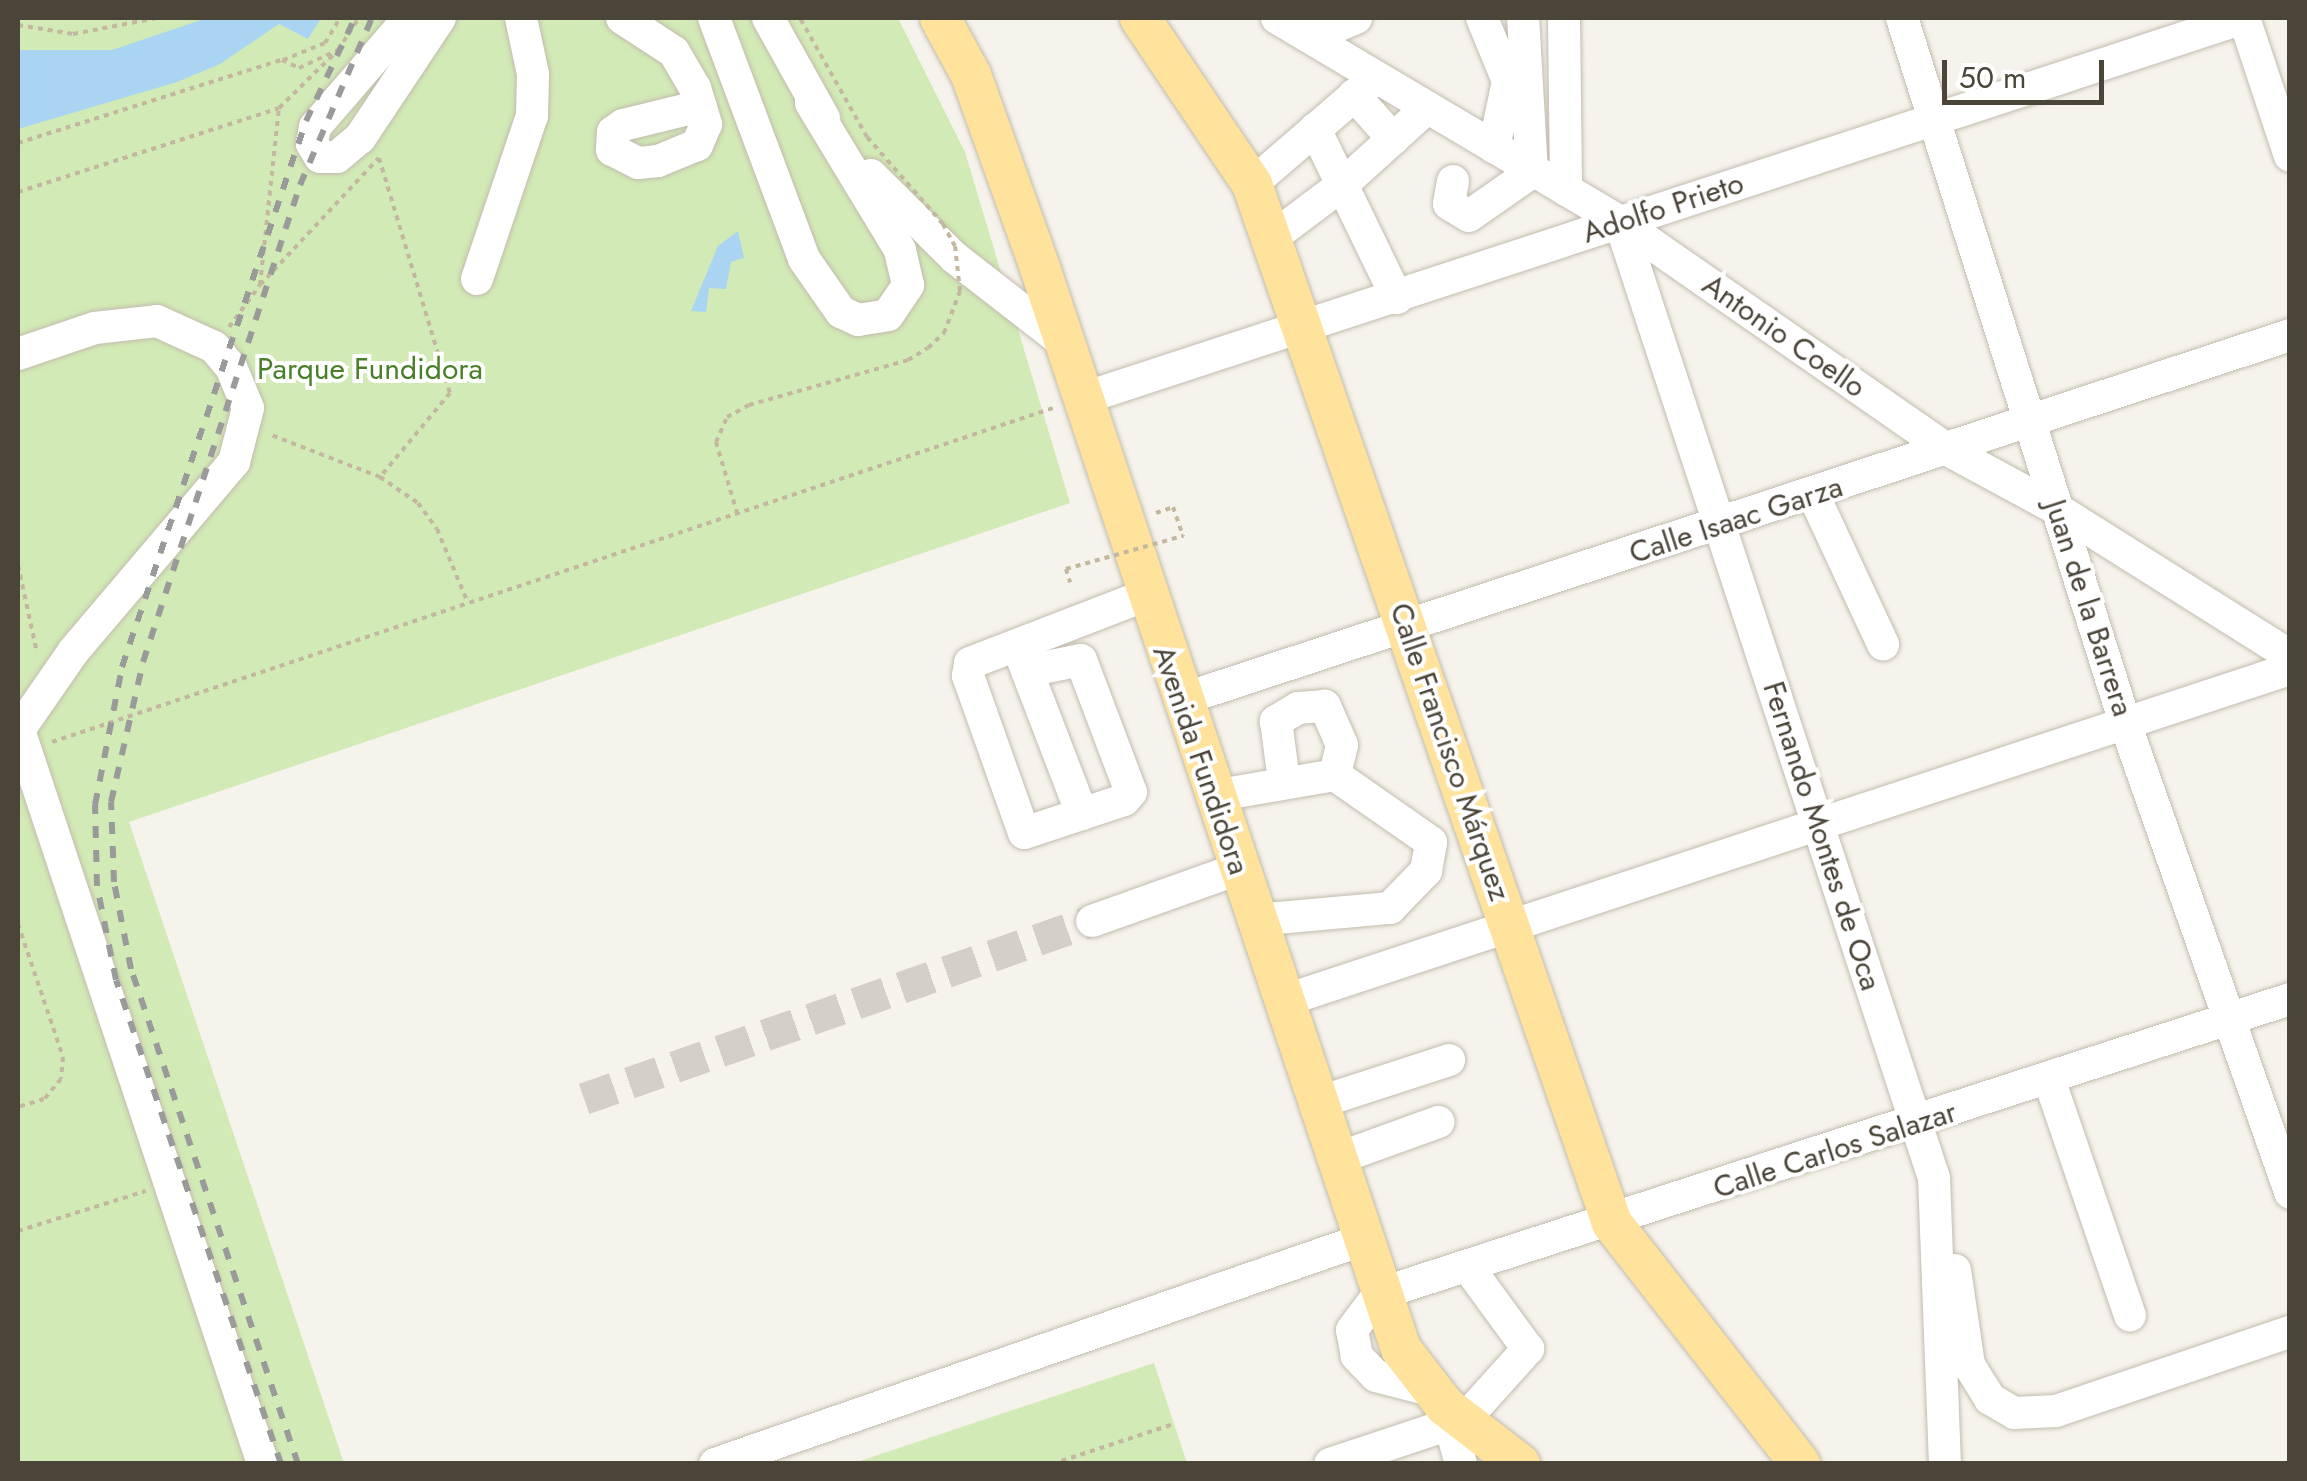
<!DOCTYPE html>
<meta charset="utf-8">
<style>
body{margin:0}
#map{position:relative;width:2307px;height:1481px;overflow:hidden;background:#f6f3ec;font-family:Jost,sans-serif}
div>[style]{position:absolute}
.green>*{inset:0;background:#d2eab5}
.water>*{inset:0;background:#a9d4f2}
.minor-tunnel>*{height:32px;margin-top:-16px;transform-origin:0;background:repeating-linear-gradient(90deg,#d4d0c8 0 32px,transparent 0 48px)}
.path>*{height:4px;margin-top:-2px;transform-origin:0;background:repeating-linear-gradient(90deg,#c4b79f 0 5px,transparent 0 10px)}
.roads{filter:drop-shadow(0 0 2px #c2bbae) drop-shadow(0 0 2px #c2bbae)}
.minor>*{height:32px;margin:-16px;padding:0 16px;transform-origin:16px;border-radius:16px;background:#fff}
.major>*{height:40px;margin:-20px;padding:0 20px;transform-origin:20px;border-radius:20px;background:#ffe39c}
.rail>*{height:6px;margin-top:-3px;transform-origin:0;background:repeating-linear-gradient(90deg,#9a9a9a 0 12px,transparent 0 24px)}
.path-bridge>*{height:4px;margin-top:-2px;transform-origin:0;background:repeating-linear-gradient(90deg,#c4b79f 0 5px,transparent 0 10px)}
span{translate:-50% -50%;white-space:nowrap;text-align:center;line-height:1.15;-webkit-text-stroke:8px #fff;paint-order:stroke}
.street-label{font-size:30px;color:#4b4439}
.park-label{font-size:30px;color:#4a7f2a}
.frame{position:absolute;inset:0;border:20px solid #4b4439;pointer-events:none}
.scale{position:absolute;left:1942px;top:60px;width:162px;height:45px;box-sizing:border-box;border:5px solid #4b4439;border-top:0;padding-left:12px;font-size:30px;line-height:35px;white-space:nowrap;color:#4b4439;-webkit-text-stroke:8px #fff;paint-order:stroke}
</style>
<div id="map">
<div class="green">
<div style="clip-path:polygon(18px 18px,898px 18px,965px 152px,1070px 503px,129px 822px,344px 1463px,18px 1463px)"></div>
<div style="clip-path:polygon(1154px 1363px,1187px 1463px,854px 1463px)"></div>
</div>
<div class="water">
<div style="clip-path:polygon(207px 18px,321px 18px,308px 39px,279px 24px,220px 64px,177px 82px,18px 129px,18px 50px,112px 50px)"></div>
<div style="clip-path:polygon(738px 231px,744px 258px,731px 262px,726px 289px,709px 288px,706px 312px,691px 311px,718px 246px)"></div>
</div>
<div class="minor-tunnel">
<div style="left:584px;top:1099px;width:538px;rotate:-19.31deg"></div>
</div>
<div class="path">
<div style="left:18px;top:25px;width:56px;rotate:9.3deg"></div>
<div style="left:73px;top:34px;width:85px;rotate:-10.9deg"></div>
<div style="left:283px;top:60px;width:45px;rotate:-22deg"></div>
<div style="left:325px;top:43px;width:29px;rotate:-59deg"></div>
<div style="left:18px;top:143px;width:277px;rotate:-17.5deg"></div>
<div style="left:282px;top:60px;width:19px;rotate:25deg"></div>
<div style="left:299px;top:68px;width:43px;rotate:-24.8deg"></div>
<div style="left:338px;top:50px;width:38px;rotate:-57deg"></div>
<div style="left:18px;top:192px;width:274px;rotate:-17.8deg"></div>
<div style="left:279px;top:108px;width:76px;rotate:-44.5deg"></div>
<div style="left:260px;top:285px;width:174px;rotate:-46.9deg"></div>
<div style="left:379px;top:158px;width:245px;rotate:73.2deg"></div>
<div style="left:450px;top:393px;width:109px;rotate:129.8deg"></div>
<div style="left:380px;top:477px;width:117px;rotate:-158.9deg"></div>
<div style="left:229px;top:327px;width:52px;rotate:-53.6deg"></div>
<div style="left:260px;top:285px;width:178px;rotate:-83.9deg"></div>
<div style="left:716px;top:442px;width:74px;rotate:73.5deg"></div>
<div style="left:380px;top:477px;width:46px;rotate:34.4deg"></div>
<div style="left:418px;top:503px;width:32px;rotate:54deg"></div>
<div style="left:437px;top:529px;width:80px;rotate:67.3deg"></div>
<div style="left:1156px;top:513px;width:18px;rotate:-19deg"></div>
<div style="left:1173px;top:507px;width:31px;rotate:71deg"></div>
<div style="left:18px;top:565px;width:90px;rotate:77.8deg"></div>
<div style="left:1066px;top:569px;width:14px;rotate:73deg"></div>
<div style="left:52px;top:742px;width:1055px;rotate:-18.45deg"></div>
<div style="left:18px;top:924px;width:140px;rotate:71.3deg"></div>
<div style="left:63px;top:1057px;width:22px;rotate:95deg"></div>
<div style="left:61px;top:1079px;width:26px;rotate:130deg"></div>
<div style="left:44px;top:1099px;width:27px;rotate:163deg"></div>
<div style="left:18px;top:1231px;width:134px;rotate:-17.4deg"></div>
<div style="left:1052px;top:1464px;width:128px;rotate:-18.2deg"></div>
</div>
<div class="roads">
<div class="minor">
<div style="left:409px;top:18px;width:144px;rotate:130.8deg"></div>
<div style="left:315px;top:127px;width:17px;rotate:100deg"></div>
<div style="left:312px;top:144px;width:15px;rotate:58deg"></div>
<div style="left:320px;top:157px;width:17px"></div>
<div style="left:337px;top:157px;width:30px;rotate:-40deg"></div>
<div style="left:360px;top:138px;width:144px;rotate:-56.3deg"></div>
<div style="left:622px;top:18px;width:62px;rotate:33.2deg"></div>
<div style="left:674px;top:52px;width:42px;rotate:59.7deg"></div>
<div style="left:695px;top:88px;width:38px;rotate:73deg"></div>
<div style="left:706px;top:124px;width:23px;rotate:113deg"></div>
<div style="left:697px;top:145px;width:42px;rotate:157.7deg"></div>
<div style="left:658px;top:161px;width:20px;rotate:174deg"></div>
<div style="left:638px;top:163px;width:29px;rotate:-153deg"></div>
<div style="left:612px;top:150px;width:18px;rotate:-87deg"></div>
<div style="left:613px;top:132px;width:12px;rotate:-35deg"></div>
<div style="left:623px;top:125px;width:80px;rotate:-13.7deg"></div>
<div style="left:714px;top:18px;width:257px;rotate:69.5deg"></div>
<div style="left:804px;top:259px;width:65px;rotate:55.1deg"></div>
<div style="left:841px;top:312px;width:19px;rotate:25deg"></div>
<div style="left:858px;top:320px;width:30px;rotate:-9deg"></div>
<div style="left:888px;top:315px;width:36px;rotate:-56deg"></div>
<div style="left:908px;top:285px;width:36px;rotate:-103deg"></div>
<div style="left:900px;top:250px;width:172px;rotate:-121.2deg"></div>
<div style="left:768px;top:18px;width:115px;rotate:60.8deg"></div>
<div style="left:1277px;top:18px;width:399px;rotate:30.7deg"></div>
<div style="left:1620px;top:222px;width:399px;rotate:34.8deg"></div>
<div style="left:1948px;top:450px;width:124px;rotate:28.4deg"></div>
<div style="left:2057px;top:509px;width:275px;rotate:32.2deg"></div>
<div style="left:1482px;top:18px;width:68px;rotate:67.6deg"></div>
<div style="left:1508px;top:81px;width:68px;rotate:101.8deg"></div>
<div style="left:1564px;top:18px;width:172px;rotate:89.3deg"></div>
<div style="left:1902px;top:18px;width:743px;rotate:72.44deg"></div>
<div style="left:2126px;top:726px;width:495px;rotate:70.6deg"></div>
<div style="left:2244px;top:18px;width:145px;rotate:71.6deg"></div>
<div style="left:1311px;top:37px;width:49px;rotate:-22.9deg"></div>
<div style="left:1354px;top:95px;width:59px;rotate:48.4deg"></div>
<div style="left:1315px;top:129px;width:188px;rotate:64.1deg"></div>
<div style="left:871px;top:175px;width:118px;rotate:44.7deg"></div>
<div style="left:955px;top:258px;width:137px;rotate:37.9deg"></div>
<div style="left:1453px;top:181px;width:23px;rotate:100deg"></div>
<div style="left:1449px;top:204px;width:23px;rotate:31deg"></div>
<div style="left:1469px;top:216px;width:77px;rotate:-34.9deg"></div>
<div style="left:1532px;top:172px;width:154px;rotate:-93.3deg"></div>
<div style="left:1252px;top:184px;width:162px;rotate:-40.8deg"></div>
<div style="left:1620px;top:222px;width:1006px;rotate:71.82deg"></div>
<div style="left:1934px;top:1178px;width:286px;rotate:87.8deg"></div>
<div style="left:1273px;top:237px;width:86px;rotate:-37deg"></div>
<div style="left:1342px;top:185px;width:115px;rotate:-42.2deg"></div>
<div style="left:477px;top:279px;width:172px;rotate:-71.4deg"></div>
<div style="left:532px;top:116px;width:42px;rotate:-88.6deg"></div>
<div style="left:533px;top:74px;width:57px;rotate:-102.1deg"></div>
<div style="left:18px;top:354px;width:81px;rotate:-18.7deg"></div>
<div style="left:95px;top:328px;width:62px;rotate:-6.4deg"></div>
<div style="left:157px;top:321px;width:63px;rotate:24.5deg"></div>
<div style="left:214px;top:347px;width:26px;rotate:50deg"></div>
<div style="left:231px;top:367px;width:44px;rotate:67.5deg"></div>
<div style="left:248px;top:408px;width:56px;rotate:104.5deg"></div>
<div style="left:234px;top:462px;width:249px;rotate:130.3deg"></div>
<div style="left:73px;top:652px;width:95px;rotate:124.7deg"></div>
<div style="left:19px;top:730px;width:773px;rotate:71.61deg"></div>
<div style="left:1081px;top:399px;width:1224px;rotate:-18.14deg"></div>
<div style="left:1813px;top:494px;width:166px;rotate:65deg"></div>
<div style="left:1019px;top:650px;width:176px;rotate:69deg"></div>
<div style="left:1027px;top:671px;width:55px;rotate:-11.5deg"></div>
<div style="left:1081px;top:660px;width:141px;rotate:69.3deg"></div>
<div style="left:1131px;top:792px;width:11px;rotate:131deg"></div>
<div style="left:1124px;top:800px;width:105px;rotate:161.7deg"></div>
<div style="left:1024px;top:833px;width:167px;rotate:-109.6deg"></div>
<div style="left:968px;top:676px;width:13px;rotate:-81deg"></div>
<div style="left:970px;top:663px;width:189px;rotate:-21.1deg"></div>
<div style="left:1180px;top:700px;width:1168px;rotate:-18.2deg"></div>
<div style="left:1213px;top:796px;width:124px;rotate:-9.8deg"></div>
<div style="left:1335px;top:775px;width:31px;rotate:-77deg"></div>
<div style="left:1342px;top:745px;width:43px;rotate:-113.6deg"></div>
<div style="left:1325px;top:706px;width:27px;rotate:176deg"></div>
<div style="left:1298px;top:708px;width:26px;rotate:149deg"></div>
<div style="left:1276px;top:721px;width:61px;rotate:82.4deg"></div>
<div style="left:1255px;top:920px;width:136px;rotate:-5.1deg"></div>
<div style="left:1390px;top:908px;width:52px;rotate:-45.8deg"></div>
<div style="left:1426px;top:871px;width:29px;rotate:-80deg"></div>
<div style="left:1431px;top:842px;width:117px;rotate:-145.1deg"></div>
<div style="left:1092px;top:921px;width:155px;rotate:-19.6deg"></div>
<div style="left:1283px;top:1001px;width:1060px;rotate:-18.25deg"></div>
<div style="left:2049px;top:1079px;width:250px;rotate:71.1deg"></div>
<div style="left:1317px;top:1103px;width:139px;rotate:-18deg"></div>
<div style="left:1336px;top:1159px;width:109px;rotate:-19.9deg"></div>
<div style="left:1955px;top:1270px;width:96px;rotate:81.6deg"></div>
<div style="left:1969px;top:1365px;width:40px;rotate:58deg"></div>
<div style="left:1990px;top:1399px;width:28px;rotate:30deg"></div>
<div style="left:2014px;top:1413px;width:42px;rotate:-2.7deg"></div>
<div style="left:2056px;top:1411px;width:247px;rotate:-18.7deg"></div>
<div style="left:1434px;top:1391px;width:60px;rotate:-165.5deg"></div>
<div style="left:1376px;top:1376px;width:28px;rotate:-134deg"></div>
<div style="left:1357px;top:1356px;width:26px;rotate:-101deg"></div>
<div style="left:1352px;top:1330px;width:45px;rotate:-53.1deg"></div>
<div style="left:1379px;top:1294px;width:958px;rotate:-17.94deg"></div>
<div style="left:1445px;top:1406px;width:60px;rotate:74.6deg"></div>
<div style="left:1464px;top:1420px;width:96px;rotate:-48deg"></div>
<div style="left:1528px;top:1349px;width:102px;rotate:-126.2deg"></div>
<div style="left:715px;top:1464px;width:685px;rotate:-19.1deg"></div>
<div style="left:1330px;top:1464px;width:126px;rotate:-18.4deg"></div>
</div>
<div class="major">
<div style="left:940px;top:18px;width:65px;rotate:61.5deg"></div>
<div style="left:971px;top:75px;width:208px;rotate:70.3deg"></div>
<div style="left:1041px;top:271px;width:1137px;rotate:71.53deg"></div>
<div style="left:1401px;top:1349px;width:72px;rotate:52.3deg"></div>
<div style="left:1445px;top:1406px;width:95px;rotate:37.7deg"></div>
<div style="left:1140px;top:18px;width:200px;rotate:56deg"></div>
<div style="left:1252px;top:184px;width:1100px;rotate:70.89deg"></div>
<div style="left:1612px;top:1223px;width:306px;rotate:52deg"></div>
</div>
</div>
<div class="rail">
<div style="left:281px;top:1464px;width:511px;rotate:-108.82deg"></div>
<div style="left:116px;top:980px;width:96px;rotate:-101.4deg"></div>
<div style="left:97px;top:886px;width:81px;rotate:-91.4deg"></div>
<div style="left:95px;top:805px;width:141px;rotate:-78.9deg"></div>
<div style="left:122px;top:667px;width:576px;rotate:-71.38deg"></div>
<div style="left:306px;top:121px;width:114px;rotate:-64.6deg"></div>
<div style="left:298px;top:1464px;width:522px;rotate:-108.64deg"></div>
<div style="left:131px;top:969px;width:89px;rotate:-101.1deg"></div>
<div style="left:114px;top:882px;width:80px;rotate:-92.1deg"></div>
<div style="left:111px;top:802px;width:144px;rotate:-77.1deg"></div>
<div style="left:143px;top:662px;width:502px;rotate:-71.78deg"></div>
<div style="left:300px;top:185px;width:182px;rotate:-66.7deg"></div>
</div>
<div class="path-bridge">
<div style="left:716px;top:442px;width:27px;rotate:-66deg"></div>
<div style="left:727px;top:417px;width:25px;rotate:-29deg"></div>
<div style="left:749px;top:405px;width:165px;rotate:-15.8deg"></div>
<div style="left:908px;top:360px;width:23px;rotate:-31deg"></div>
<div style="left:928px;top:348px;width:22px;rotate:-43deg"></div>
<div style="left:944px;top:333px;width:45px;rotate:-69.1deg"></div>
<div style="left:960px;top:291px;width:45px;rotate:-96.3deg"></div>
<div style="left:955px;top:246px;width:25px;rotate:-119deg"></div>
<div style="left:943px;top:224px;width:116px;rotate:-131.1deg"></div>
<div style="left:867px;top:137px;width:137px;rotate:-119.4deg"></div>
<div style="left:1066px;top:569px;width:122px;rotate:-15.8deg"></div>
</div>
<div class="street-label">
<span style="left:1663px;top:208px;rotate:-18deg">Adolfo Prieto</span>
<span style="left:1784px;top:336px;rotate:35deg">Antonio Coello</span>
<span style="left:1736px;top:520px;rotate:-18deg">Calle Isaac Garza</span>
<span style="left:2089px;top:608px;rotate:72deg">Juan de la Barrera</span>
<span style="left:1450px;top:752px;rotate:71deg">Calle Francisco Márquez</span>
<span style="left:1201px;top:760px;rotate:71deg">Avenida Fundidora</span>
<span style="left:1822px;top:836px;rotate:72deg">Fernando Montes de Oca</span>
<span style="left:1835px;top:1150px;rotate:-18deg">Calle Carlos Salazar</span>
</div>
<div class="park-label">
<span style="left:370px;top:369px">Parque Fundidora</span>
</div>
<div class="frame"></div>
<div class="scale">50 m</div>
</div>
